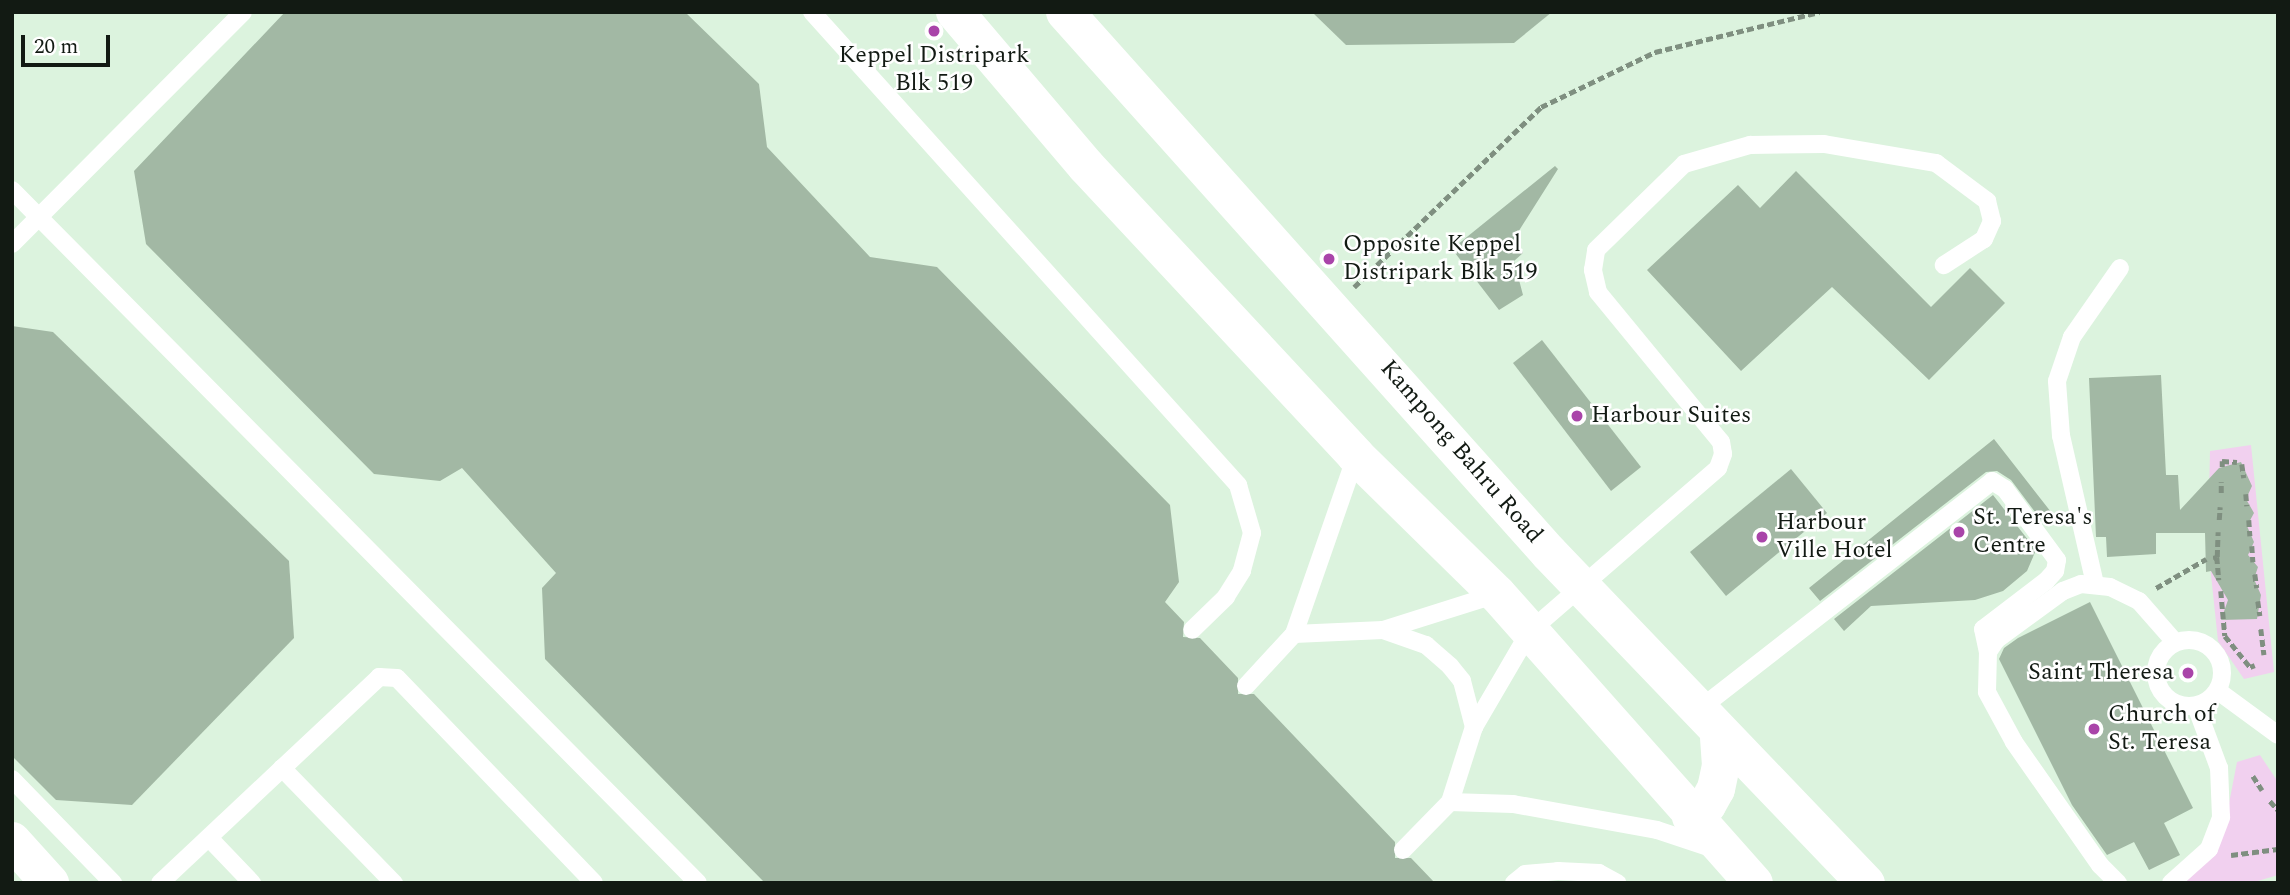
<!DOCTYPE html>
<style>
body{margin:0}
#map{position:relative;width:2290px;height:895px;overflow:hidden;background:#dcf3de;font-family:Spectral,serif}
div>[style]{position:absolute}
.green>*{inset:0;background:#f1d0ef}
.building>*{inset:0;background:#a2b8a4}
.path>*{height:4.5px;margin-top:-2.25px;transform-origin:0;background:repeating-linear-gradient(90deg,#7f8f80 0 7px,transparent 0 10.5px)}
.lane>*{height:18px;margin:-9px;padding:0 9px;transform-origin:9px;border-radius:9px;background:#fff}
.lane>.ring{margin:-9px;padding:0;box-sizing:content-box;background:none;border:18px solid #fff;border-radius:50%}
.secondary>*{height:38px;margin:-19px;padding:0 19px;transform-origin:19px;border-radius:19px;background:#fff}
.highway>*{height:38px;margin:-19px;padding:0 19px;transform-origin:19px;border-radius:19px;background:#fff}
.dots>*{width:19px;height:19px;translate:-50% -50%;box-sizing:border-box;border:4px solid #fff;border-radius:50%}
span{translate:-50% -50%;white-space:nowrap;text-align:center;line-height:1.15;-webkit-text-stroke:5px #fff;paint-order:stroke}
.poi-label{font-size:24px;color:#121a13}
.left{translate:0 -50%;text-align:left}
.right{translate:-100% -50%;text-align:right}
.street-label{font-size:24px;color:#121a13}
.frame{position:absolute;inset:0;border:14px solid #121a13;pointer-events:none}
.scale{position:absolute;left:21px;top:35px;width:89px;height:32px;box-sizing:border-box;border:4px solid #121a13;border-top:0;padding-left:9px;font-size:21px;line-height:24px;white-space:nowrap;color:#121a13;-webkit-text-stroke:5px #fff;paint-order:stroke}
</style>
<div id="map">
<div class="green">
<div style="clip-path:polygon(2251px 445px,2274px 672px,2244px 679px,2218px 641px,2208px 546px,2210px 451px)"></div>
<div style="clip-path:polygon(2260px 755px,2278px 782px,2278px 875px,2251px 883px,2179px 883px,2226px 819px,2237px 762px)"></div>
</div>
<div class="building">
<div style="clip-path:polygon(285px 12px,685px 12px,759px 84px,767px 147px,870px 257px,937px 267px,1170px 505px,1179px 582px,1165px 602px,1184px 622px,1183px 637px,1200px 638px,1238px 678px,1238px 694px,1254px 694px,1395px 842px,1395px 858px,1411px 858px,1435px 883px,765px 883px,545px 659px,542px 588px,556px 573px,462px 468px,440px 481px,374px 474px,146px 244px,134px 171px)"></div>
<div style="clip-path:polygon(1312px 12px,1552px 12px,1514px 43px,1346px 45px)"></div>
<div style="clip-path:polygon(1555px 166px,1558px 169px,1515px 237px,1523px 253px,1514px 261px,1523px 295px,1499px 310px,1452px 249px)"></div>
<div style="clip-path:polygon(1796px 171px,1931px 307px,1970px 268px,2005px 303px,1929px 380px,1832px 287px,1741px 371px,1647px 270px,1738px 185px,1760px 208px)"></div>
<div style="clip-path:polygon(12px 326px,53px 332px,289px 561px,294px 638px,132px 805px,56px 800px,12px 756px)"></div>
<div style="clip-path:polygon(1542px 340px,1641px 467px,1611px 491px,1513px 363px)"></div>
<div style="clip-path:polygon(2161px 375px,2166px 475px,2178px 475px,2180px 510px,2219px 468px,2241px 462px,2252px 486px,2246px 499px,2254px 513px,2247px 526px,2254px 542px,2248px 555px,2258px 567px,2254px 579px,2261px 595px,2257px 619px,2221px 620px,2228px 600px,2211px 571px,2206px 572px,2205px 533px,2156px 533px,2156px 554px,2107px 557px,2106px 537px,2096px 537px,2089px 378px)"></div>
<div style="clip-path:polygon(1994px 439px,2051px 512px,2041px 520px,2011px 480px,1997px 471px,1986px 472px,1820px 601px,1809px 588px)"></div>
<div style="clip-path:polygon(1791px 469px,1827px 513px,1726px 596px,1690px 552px)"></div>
<div style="clip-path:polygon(1993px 495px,2036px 550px,2027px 571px,2003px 591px,1975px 600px,1871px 606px,1844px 631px,1834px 619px)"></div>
<div style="clip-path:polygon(2090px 602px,2193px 808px,2164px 823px,2180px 855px,2149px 870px,2134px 842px,2107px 855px,2072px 805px,1999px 659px,2004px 648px,2018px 638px)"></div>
</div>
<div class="path">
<div style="left:1354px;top:287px;width:260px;rotate:-43.9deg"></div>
<div style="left:1541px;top:107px;width:127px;rotate:-25.8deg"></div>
<div style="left:1655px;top:52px;width:169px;rotate:-13.7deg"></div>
<div style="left:2242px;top:464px;width:14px;rotate:82deg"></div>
<div style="left:2222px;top:467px;width:6px;rotate:-90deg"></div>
<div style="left:2222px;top:461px;width:15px;rotate:4deg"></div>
<div style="left:2221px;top:493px;width:11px;rotate:-90deg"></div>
<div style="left:2246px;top:494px;width:12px;rotate:85deg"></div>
<div style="left:2219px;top:520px;width:13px;rotate:-86deg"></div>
<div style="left:2249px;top:520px;width:16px;rotate:86deg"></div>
<div style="left:2252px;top:546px;width:16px;rotate:86deg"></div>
<div style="left:2217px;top:557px;width:25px;rotate:-88deg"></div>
<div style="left:2213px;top:558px;width:4px;rotate:-14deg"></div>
<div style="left:2217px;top:557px;width:23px;rotate:85deg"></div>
<div style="left:2255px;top:574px;width:14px;rotate:82deg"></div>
<div style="left:2156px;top:588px;width:58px;rotate:-30.1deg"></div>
<div style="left:2221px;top:591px;width:45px;rotate:84.9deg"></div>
<div style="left:2225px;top:636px;width:40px;rotate:51deg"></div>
<div style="left:2250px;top:667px;width:5px;rotate:-22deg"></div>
<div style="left:2258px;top:601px;width:15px;rotate:82deg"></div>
<div style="left:2261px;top:629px;width:26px;rotate:83deg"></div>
<div style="left:2253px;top:776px;width:17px;rotate:57deg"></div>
<div style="left:2270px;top:801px;width:12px;rotate:48deg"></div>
<div style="left:2231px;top:855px;width:47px;rotate:-7.3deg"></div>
</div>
<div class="lane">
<div style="left:812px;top:12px;width:637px;rotate:47.99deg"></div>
<div style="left:1238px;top:485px;width:50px;rotate:73.7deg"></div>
<div style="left:1252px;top:533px;width:39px;rotate:105deg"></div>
<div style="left:1242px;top:571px;width:31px;rotate:122deg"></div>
<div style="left:1226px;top:597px;width:47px;rotate:135.9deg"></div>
<div style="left:12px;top:190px;width:975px;rotate:45.29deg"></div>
<div style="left:12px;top:244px;width:327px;rotate:-45.1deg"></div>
<div style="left:2095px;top:584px;width:152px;rotate:-102.9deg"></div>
<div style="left:2061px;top:436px;width:55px;rotate:-94.2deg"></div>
<div style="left:2057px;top:381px;width:46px;rotate:-71.2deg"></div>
<div style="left:2072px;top:337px;width:84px;rotate:-55.2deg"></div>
<div style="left:1383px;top:630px;width:46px;rotate:19.2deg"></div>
<div style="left:1426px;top:645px;width:32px;rotate:41deg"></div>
<div style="left:1450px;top:666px;width:19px;rotate:51deg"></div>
<div style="left:1462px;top:681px;width:48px;rotate:75.4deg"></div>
<div style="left:1294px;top:634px;width:89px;rotate:-2.6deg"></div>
<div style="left:1383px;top:630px;width:120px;rotate:-17.5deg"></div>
<div class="ring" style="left:2156px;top:640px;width:48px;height:48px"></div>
<div style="left:1246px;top:686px;width:71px;rotate:-47.3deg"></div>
<div style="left:1294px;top:634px;width:188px;rotate:-70.8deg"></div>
<div style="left:2218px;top:691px;width:74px;rotate:36.3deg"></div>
<div style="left:1697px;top:711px;width:374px;rotate:-37.9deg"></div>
<div style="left:1992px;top:481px;width:15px;rotate:32deg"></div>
<div style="left:2005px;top:489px;width:88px;rotate:53.8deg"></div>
<div style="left:2057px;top:560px;width:11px;rotate:100deg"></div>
<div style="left:2055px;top:571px;width:13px;rotate:132deg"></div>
<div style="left:2046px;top:581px;width:79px;rotate:142.7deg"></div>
<div style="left:1983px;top:629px;width:24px;rotate:78deg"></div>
<div style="left:282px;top:768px;width:161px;rotate:45.8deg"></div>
<div style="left:12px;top:779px;width:145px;rotate:45.8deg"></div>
<div style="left:1450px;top:802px;width:63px;rotate:1.8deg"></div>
<div style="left:1513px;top:804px;width:146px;rotate:10.2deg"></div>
<div style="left:1657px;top:830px;width:57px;rotate:18.4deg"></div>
<div style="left:210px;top:839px;width:61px;rotate:46.3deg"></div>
<div style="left:1403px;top:850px;width:67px;rotate:-45.6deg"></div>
<div style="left:1450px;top:802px;width:79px;rotate:-72.3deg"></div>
<div style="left:1474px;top:727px;width:111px;rotate:-59.7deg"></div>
<div style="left:1530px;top:631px;width:249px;rotate:-40.9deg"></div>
<div style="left:1718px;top:468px;width:15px;rotate:-70deg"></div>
<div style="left:1723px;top:454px;width:12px;rotate:-99deg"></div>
<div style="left:1721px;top:442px;width:194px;rotate:-129.4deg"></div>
<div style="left:1598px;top:292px;width:23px;rotate:-103deg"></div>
<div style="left:1593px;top:270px;width:20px;rotate:-81deg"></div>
<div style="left:1596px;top:250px;width:123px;rotate:-44.3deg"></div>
<div style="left:1684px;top:164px;width:69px;rotate:-16.1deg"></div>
<div style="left:1750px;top:145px;width:74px;rotate:-0.8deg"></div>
<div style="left:1824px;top:144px;width:114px;rotate:9.6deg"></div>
<div style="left:1936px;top:163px;width:64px;rotate:36.7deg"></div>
<div style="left:1987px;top:201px;width:21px;rotate:76deg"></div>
<div style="left:1992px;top:221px;width:20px;rotate:114deg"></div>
<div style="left:1984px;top:239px;width:48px;rotate:147deg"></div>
<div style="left:160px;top:883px;width:301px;rotate:-43.2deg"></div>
<div style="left:379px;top:677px;width:18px;rotate:3deg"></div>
<div style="left:397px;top:678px;width:284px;rotate:46.1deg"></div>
<div style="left:1514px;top:883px;width:14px;rotate:-39deg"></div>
<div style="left:1525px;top:874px;width:33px;rotate:-5deg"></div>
<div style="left:1558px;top:871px;width:41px;rotate:2.8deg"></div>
<div style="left:1599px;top:873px;width:21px;rotate:29deg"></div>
<div style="left:2118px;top:883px;width:25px;rotate:-135deg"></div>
<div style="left:2100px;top:865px;width:150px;rotate:-125deg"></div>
<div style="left:2014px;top:742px;width:57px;rotate:-118.4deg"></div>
<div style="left:1987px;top:692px;width:40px;rotate:-88.6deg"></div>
<div style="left:1988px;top:652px;width:14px;rotate:-56deg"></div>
<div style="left:1996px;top:640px;width:83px;rotate:-36.2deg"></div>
<div style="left:2063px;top:591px;width:19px;rotate:-21deg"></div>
<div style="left:2081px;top:584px;width:29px;rotate:6deg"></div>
<div style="left:2110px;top:587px;width:32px;rotate:26deg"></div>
<div style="left:2139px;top:601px;width:55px;rotate:48.7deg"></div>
<div style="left:2171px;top:883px;width:51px;rotate:-41.8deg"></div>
<div style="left:2209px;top:849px;width:34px;rotate:-69deg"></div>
<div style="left:2221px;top:817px;width:49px;rotate:-92.3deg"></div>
<div style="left:2219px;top:768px;width:66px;rotate:-110.4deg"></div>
</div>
<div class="secondary">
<div style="left:955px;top:12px;width:202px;rotate:49.6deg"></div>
<div style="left:1086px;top:166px;width:396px;rotate:47deg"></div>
<div style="left:1356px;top:456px;width:197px;rotate:44.4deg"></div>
<div style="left:1497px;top:594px;width:387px;rotate:48.4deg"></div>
<div style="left:1065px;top:12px;width:726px;rotate:48.18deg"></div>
<div style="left:1549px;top:553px;width:458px;rotate:46.2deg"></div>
<div style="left:1691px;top:817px;width:20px;rotate:-37deg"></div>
<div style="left:1707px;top:805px;width:18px;rotate:-61deg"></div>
<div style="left:1716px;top:789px;width:24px;rotate:-78deg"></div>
<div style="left:1721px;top:766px;width:32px;rotate:-94deg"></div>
</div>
<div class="highway">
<div style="left:12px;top:841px;width:57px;rotate:47.9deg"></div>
</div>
<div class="dots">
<div style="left:934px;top:31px;background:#a944a9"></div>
<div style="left:1329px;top:259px;background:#a944a9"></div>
<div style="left:1577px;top:416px;background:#a944a9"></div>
<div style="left:1959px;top:532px;background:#a944a9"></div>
<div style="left:1762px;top:537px;background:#a944a9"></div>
<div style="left:2188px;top:673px;background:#a944a9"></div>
<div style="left:2094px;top:729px;background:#a944a9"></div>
</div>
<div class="poi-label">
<span style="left:934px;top:70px">Keppel Distripark<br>Blk 519</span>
<span class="left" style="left:1343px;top:259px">Opposite Keppel<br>Distripark Blk 519</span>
<span class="left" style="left:1591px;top:416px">Harbour Suites</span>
<span class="left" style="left:1973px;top:532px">St. Teresa's<br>Centre</span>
<span class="left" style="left:1776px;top:537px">Harbour<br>Ville Hotel</span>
<span class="right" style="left:2174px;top:673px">Saint Theresa</span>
<span class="left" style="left:2108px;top:729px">Church of<br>St. Teresa</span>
</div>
<div class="street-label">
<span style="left:1461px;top:452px;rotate:49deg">Kampong Bahru Road</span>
</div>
<div class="frame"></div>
<div class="scale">20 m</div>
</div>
